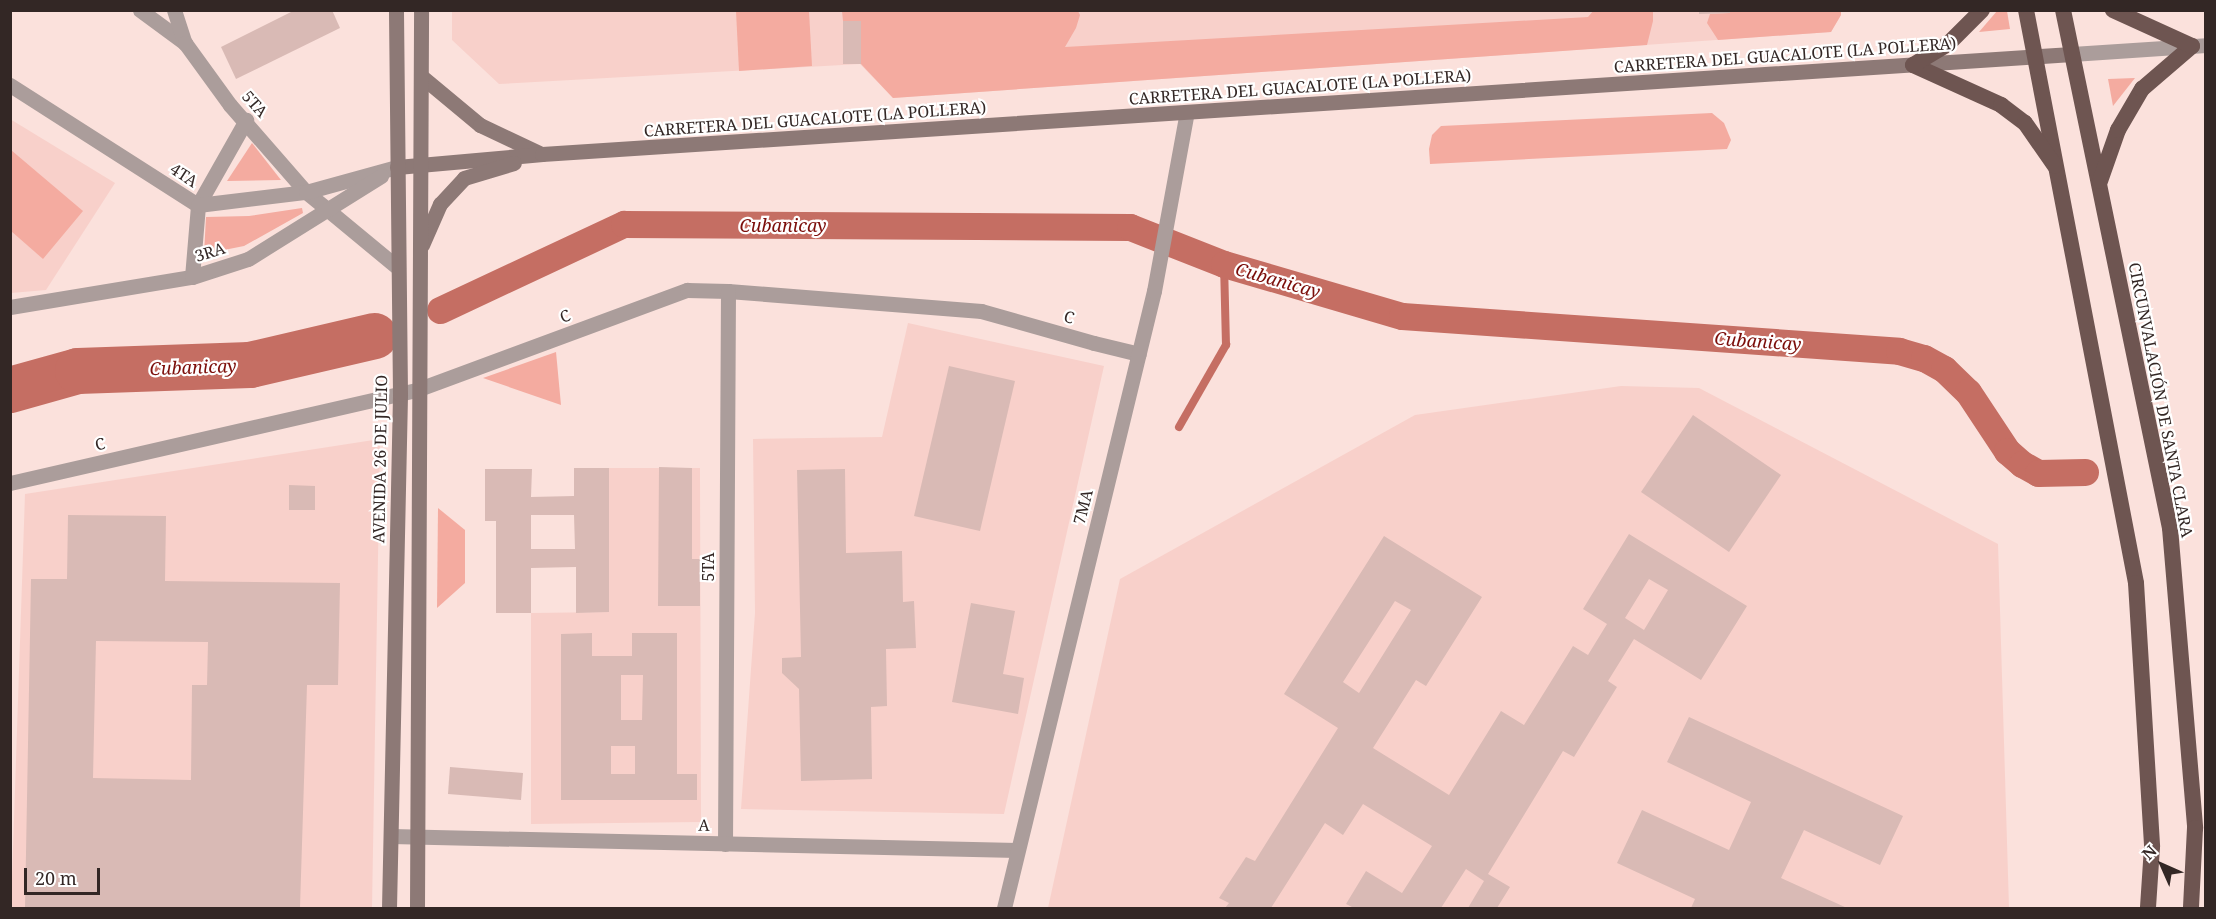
<!DOCTYPE html>
<meta charset="utf-8">
<style>
body{margin:0}
#map{position:relative;width:2216px;height:919px;overflow:hidden;background:#fbe1dc;font-family:"Noto Serif",serif}
div>[style]{position:absolute}
.built>*{inset:0;background:#f8d0ca}
.green>*{inset:0;background:#f4aba0}
.stream>*{height:8px;margin:-4px;padding:0 4px;transform-origin:4px;border-radius:4px;background:#c56e63}
.canal>*{height:27px;margin:-13.5px;padding:0 13.5px;transform-origin:13.5px;border-radius:13.5px;background:#c56e63}
.river>*{height:46px;margin:-23px;padding:0 23px;transform-origin:23px;border-radius:23px;background:#c56e63}
.building>*{inset:0;background:#d9bab5}
.pedestrian>*{height:15px;margin:-7.5px;padding:0 7.5px;transform-origin:7.5px;border-radius:7.5px;background:#ab9d9b}
.minor>*{height:15px;margin:-7.5px;padding:0 7.5px;transform-origin:7.5px;border-radius:7.5px;background:#ab9d9b}
.tertiary>*{height:15px;margin:-7.5px;padding:0 7.5px;transform-origin:7.5px;border-radius:7.5px;background:#ab9d9b}
.secondary>*{height:15px;margin:-7.5px;padding:0 7.5px;transform-origin:7.5px;border-radius:7.5px;background:#8d7976}
.trunk>*{height:16px;margin:-8px;padding:0 8px;transform-origin:8px;border-radius:8px;background:#6e5551}
span{translate:-50% -50%;white-space:nowrap;text-align:center;line-height:1.15;-webkit-text-stroke:4.5px #fff;paint-order:stroke}
.street-label{font-size:16px;color:#332725}
.water-label{font-size:18px;color:#7c0f0b;font-style:italic}
.frame{position:absolute;inset:0;border:12px solid #332725;pointer-events:none}
.north{position:absolute;left:2132px;top:835px;width:60px;height:60px;-webkit-text-stroke:4px #fff;paint-order:stroke;rotate:315deg;font-size:16px;font-weight:700;line-height:24px;text-align:center;color:#332725}
.north::after{content:'';display:block;margin:auto;width:21px;height:27px;background:#332725;clip-path:polygon(50% 0,100% 100%,50% 72%,0 100%)}
.scale{position:absolute;left:24px;top:868px;width:76px;height:27px;box-sizing:border-box;border:3px solid #332725;border-top:0;padding-left:8px;font-size:18px;line-height:21px;white-space:nowrap;color:#332725;-webkit-text-stroke:4px #fff;paint-order:stroke}
</style>
<div id="map">
<div class="built">
<div style="clip-path:polygon(452px 10px,1841px 10px,1841px 15px,1831px 32px,893px 98px,860px 64px,499px 84px,452px 40px)"></div>
<div style="clip-path:polygon(10px 119px,115px 183px,46px 290px,11px 293px)"></div>
<div style="clip-path:polygon(908px 323px,1104px 366px,1004px 814px,741px 809px,755px 613px,753px 439px,882px 437px)"></div>
<div style="clip-path:polygon(1621px 386px,1699px 388px,1998px 544px,2009px 908px,1048px 908px,1120px 579px,1415px 415px)"></div>
<div style="clip-path:polygon(380px 439px,372px 908px,11px 908px,25px 494px)"></div>
<div style="clip-path:polygon(609px 468px,700px 468px,701px 822px,531px 824px,531px 613px,609px 612px)"></div>
</div>
<div class="green">
<div style="clip-path:polygon(1594px 10px,1653px 11px,1653px 21px,1647px 45px,893px 98px,861px 64px,861px 21px,843px 21px,842px 11px,1078px 11px,1080px 15px,1076px 28px,1065px 47px,1588px 17px)"></div>
<div style="clip-path:polygon(736px 11px,809px 11px,812px 66px,739px 71px)"></div>
<div style="clip-path:polygon(1730px 11px,1841px 11px,1841px 15px,1831px 32px,1718px 40px,1707px 23px,1710px 14px,1729px 13px)"></div>
<div style="clip-path:polygon(1997px 11px,2007px 11px,2010px 29px,1979px 32px)"></div>
<div style="clip-path:polygon(2135px 78px,2113px 106px,2108px 79px)"></div>
<div style="clip-path:polygon(1712px 113px,1724px 123px,1731px 140px,1727px 149px,1430px 164px,1429px 149px,1432px 135px,1441px 126px)"></div>
<div style="clip-path:polygon(252px 143px,281px 180px,227px 181px)"></div>
<div style="clip-path:polygon(11px 150px,83px 211px,43px 259px,11px 231px)"></div>
<div style="clip-path:polygon(302px 208px,303px 213px,244px 246px,204px 254px,206px 217px,249px 216px)"></div>
<div style="clip-path:polygon(556px 352px,561px 405px,483px 378px)"></div>
<div style="clip-path:polygon(438px 508px,465px 530px,465px 583px,437px 608px)"></div>
</div>
<div class="stream">
<div style="left:1179px;top:427px;width:95px;rotate:-60.2deg"></div>
<div style="left:1226px;top:345px;width:81px;rotate:-91.4deg"></div>
</div>
<div class="canal">
<div style="left:440px;top:310px;width:203px;rotate:-25.1deg"></div>
<div style="left:624px;top:224px;width:506px;rotate:0.34deg"></div>
<div style="left:1130px;top:227px;width:101px;rotate:21.5deg"></div>
<div style="left:1224px;top:264px;width:185px;rotate:16.3deg"></div>
<div style="left:1402px;top:316px;width:498px;rotate:4deg"></div>
<div style="left:1899px;top:351px;width:26px;rotate:16deg"></div>
<div style="left:1924px;top:358px;width:23px;rotate:29deg"></div>
<div style="left:1944px;top:369px;width:33px;rotate:44deg"></div>
<div style="left:1968px;top:392px;width:71px;rotate:56.5deg"></div>
<div style="left:2007px;top:451px;width:20px;rotate:41deg"></div>
<div style="left:2022px;top:464px;width:18px;rotate:29deg"></div>
<div style="left:2038px;top:473px;width:47px;rotate:-1.2deg"></div>
</div>
<div class="river">
<div style="left:10px;top:390px;width:71px;rotate:-15.6deg"></div>
<div style="left:78px;top:371px;width:172px;rotate:-2deg"></div>
<div style="left:250px;top:365px;width:128px;rotate:-13.1deg"></div>
</div>
<div class="building">
<div style="clip-path:polygon(295px 10px,332px 10px,340px 28px,236px 79px,221px 47px)"></div>
<div style="clip-path:polygon(1699px 10px,1730px 10px,1730px 13px,1699px 14px)"></div>
<div style="clip-path:polygon(843px 21px,861px 21px,861px 64px,843px 64px)"></div>
<div style="clip-path:polygon(949px 366px,1015px 381px,980px 531px,914px 516px)"></div>
<div style="clip-path:polygon(1693px 415px,1781px 475px,1729px 552px,1641px 492px)"></div>
<div style="clip-path:polygon(659px 467px,692px 468px,692px 559px,700px 559px,700px 606px,658px 606px)"></div>
<div style="clip-path:polygon(evenodd,574px 468px,609px 468px,609px 612px,576px 613px,576px 567px,531px 568px,531px 613px,496px 613px,496px 521px,485px 521px,485px 469px,532px 469px,531px 497px,574px 496px,574px 468px,531px 515px,574px 515px,575px 549px,531px 549px,531px 515px)"></div>
<div style="clip-path:polygon(845px 469px,846px 553px,902px 551px,903px 602px,914px 601px,916px 648px,886px 649px,887px 706px,871px 707px,872px 779px,801px 781px,799px 689px,782px 673px,782px 658px,801px 657px,797px 470px)"></div>
<div style="clip-path:polygon(289px 485px,315px 486px,315px 510px,289px 510px)"></div>
<div style="clip-path:polygon(evenodd,68px 515px,166px 516px,165px 581px,340px 583px,338px 685px,307px 685px,300px 908px,25px 908px,31px 579px,67px 579px,68px 515px,96px 641px,208px 642px,207px 685px,192px 685px,191px 780px,93px 778px,96px 641px)"></div>
<div style="clip-path:polygon(evenodd,1629px 534px,1747px 606px,1701px 680px,1634px 639px,1608px 681px,1617px 687px,1574px 757px,1563px 751px,1488px 874px,1510px 887px,1497px 908px,1468px 908px,1484px 881px,1466px 869px,1441px 908px,1354px 908px,1346px 904px,1366px 871px,1402px 893px,1432px 846px,1363px 804px,1343px 835px,1325px 823px,1271px 908px,1225px 908px,1229px 903px,1219px 898px,1246px 857px,1255px 861px,1338px 728px,1284px 694px,1384px 536px,1482px 597px,1426px 686px,1416px 680px,1373px 748px,1449px 795px,1501px 711px,1524px 725px,1573px 646px,1588px 655px,1607px 624px,1583px 609px,1629px 534px,1649px 579px,1668px 590px,1644px 630px,1625px 618px,1649px 579px,1629px 534px,1395px 601px,1411px 610px,1359px 693px,1343px 682px,1395px 601px)"></div>
<div style="clip-path:polygon(971px 603px,1015px 611px,1003px 674px,1024px 678px,1018px 714px,952px 702px)"></div>
<div style="clip-path:polygon(evenodd,592px 633px,592px 656px,632px 656px,632px 633px,677px 633px,677px 774px,697px 774px,697px 800px,561px 800px,561px 634px,592px 633px,621px 675px,643px 675px,642px 720px,621px 720px,621px 675px,592px 633px,611px 746px,635px 746px,635px 774px,611px 774px,611px 746px)"></div>
<div style="clip-path:polygon(1689px 717px,1903px 816px,1880px 865px,1804px 830px,1781px 878px,1847px 908px,1691px 908px,1695px 899px,1617px 863px,1642px 810px,1729px 850px,1751px 802px,1667px 762px)"></div>
<div style="clip-path:polygon(450px 767px,523px 773px,521px 800px,448px 794px)"></div>
</div>
<div class="pedestrian">
<div style="left:728px;top:291px;width:254px;rotate:4.5deg"></div>
<div style="left:981px;top:311px;width:117px;rotate:15.8deg"></div>
</div>
<div class="minor">
<div style="left:140px;top:10px;width:56px;rotate:36.3deg"></div>
<div style="left:174px;top:10px;width:35px;rotate:72deg"></div>
<div style="left:185px;top:43px;width:77px;rotate:54deg"></div>
<div style="left:230px;top:105px;width:116px;rotate:48.9deg"></div>
<div style="left:306px;top:192px;width:28px;rotate:39deg"></div>
<div style="left:192px;top:277px;width:72px;rotate:-85.2deg"></div>
<div style="left:198px;top:205px;width:98px;rotate:-60.5deg"></div>
<div style="left:1094px;top:343px;width:46px;rotate:13.7deg"></div>
<div style="left:10px;top:483px;width:420px;rotate:-12.9deg"></div>
<div style="left:419px;top:389px;width:286px;rotate:-20.3deg"></div>
<div style="left:687px;top:290px;width:41px;rotate:1.4deg"></div>
<div style="left:728px;top:291px;width:553px;rotate:90.31deg"></div>
<div style="left:391px;top:836px;width:626px;rotate:1.28deg"></div>
</div>
<div class="tertiary">
<div style="left:2072px;top:54px;width:134px;rotate:-3.8deg"></div>
<div style="left:10px;top:85px;width:223px;rotate:32.6deg"></div>
<div style="left:198px;top:205px;width:109px;rotate:-6.9deg"></div>
<div style="left:306px;top:192px;width:94px;rotate:-15.4deg"></div>
<div style="left:328px;top:210px;width:91px;rotate:39.6deg"></div>
<div style="left:10px;top:307px;width:184px;rotate:-9.4deg"></div>
<div style="left:192px;top:277px;width:59px;rotate:-17.8deg"></div>
<div style="left:248px;top:259px;width:157px;rotate:-32deg"></div>
<div style="left:1004px;top:908px;width:635px;rotate:-76.34deg"></div>
<div style="left:1154px;top:291px;width:182px;rotate:-79.6deg"></div>
</div>
<div class="secondary">
<div style="left:421px;top:76px;width:77px;rotate:39.7deg"></div>
<div style="left:480px;top:125px;width:65px;rotate:25.4deg"></div>
<div style="left:397px;top:167px;width:146px;rotate:-5.1deg"></div>
<div style="left:542px;top:154px;width:1533px;rotate:-3.74deg"></div>
<div style="left:422px;top:245px;width:45px;rotate:-66.3deg"></div>
<div style="left:440px;top:204px;width:35px;rotate:-47deg"></div>
<div style="left:464px;top:178px;width:52px;rotate:-16.7deg"></div>
<div style="left:389px;top:908px;width:514px;rotate:-88.77deg"></div>
<div style="left:400px;top:394px;width:384px;rotate:-90.6deg"></div>
<div style="left:417px;top:908px;width:898px;rotate:-89.74deg"></div>
</div>
<div class="trunk">
<div style="left:2026px;top:10px;width:583px;rotate:79.13deg"></div>
<div style="left:2136px;top:583px;width:264px;rotate:86.5deg"></div>
<div style="left:2152px;top:847px;width:61px;rotate:93.8deg"></div>
<div style="left:2063px;top:10px;width:529px;rotate:78.33deg"></div>
<div style="left:2170px;top:528px;width:301px;rotate:85.2deg"></div>
<div style="left:2195px;top:828px;width:80px;rotate:92.9deg"></div>
<div style="left:1913px;top:65px;width:97px;rotate:24.4deg"></div>
<div style="left:2001px;top:105px;width:30px;rotate:37deg"></div>
<div style="left:2025px;top:123px;width:52px;rotate:55.1deg"></div>
<div style="left:1913px;top:65px;width:41px;rotate:-31deg"></div>
<div style="left:1948px;top:44px;width:48px;rotate:-45deg"></div>
<div style="left:2100px;top:181px;width:54px;rotate:-70.6deg"></div>
<div style="left:2118px;top:130px;width:48px;rotate:-59.7deg"></div>
<div style="left:2142px;top:89px;width:66px;rotate:-40.7deg"></div>
<div style="left:2192px;top:46px;width:87px;rotate:-155.5deg"></div>
</div>
<div class="street-label">
<span style="left:1785px;top:55px;rotate:-4deg">CARRETERA DEL GUACALOTE (LA POLLERA)</span>
<span style="left:1300px;top:87px;rotate:-4deg">CARRETERA DEL GUACALOTE (LA POLLERA)</span>
<span style="left:255px;top:104px;rotate:48deg">5TA</span>
<span style="left:815px;top:119px;rotate:-4deg">CARRETERA DEL GUACALOTE (LA POLLERA)</span>
<span style="left:184px;top:175px;rotate:33deg">4TA</span>
<span style="left:210px;top:252px;rotate:-17deg">3RA</span>
<span style="left:565px;top:316px;rotate:-21deg">C</span>
<span style="left:1069px;top:317px;rotate:16deg">C</span>
<span style="left:2161px;top:400px;rotate:79deg">CIRCUNVALACIÓN DE SANTA CLARA</span>
<span style="left:100px;top:444px;rotate:-13deg">C</span>
<span style="left:380px;top:459px;rotate:-89deg">AVENIDA 26 DE JULIO</span>
<span style="left:1083px;top:507px;rotate:-76deg">7MA</span>
<span style="left:708px;top:567px;rotate:-90deg">5TA</span>
<span style="left:704px;top:825px;rotate:1deg">A</span>
</div>
<div class="water-label">
<span style="left:783px;top:225px">Cubanicay</span>
<span style="left:1278px;top:280px;rotate:16deg">Cubanicay</span>
<span style="left:1758px;top:341px;rotate:4deg">Cubanicay</span>
<span style="left:193px;top:367px;rotate:-2deg">Cubanicay</span>
</div>
<div class="frame"></div>
<div class="north">N</div>
<div class="scale">20 m</div>
</div>
